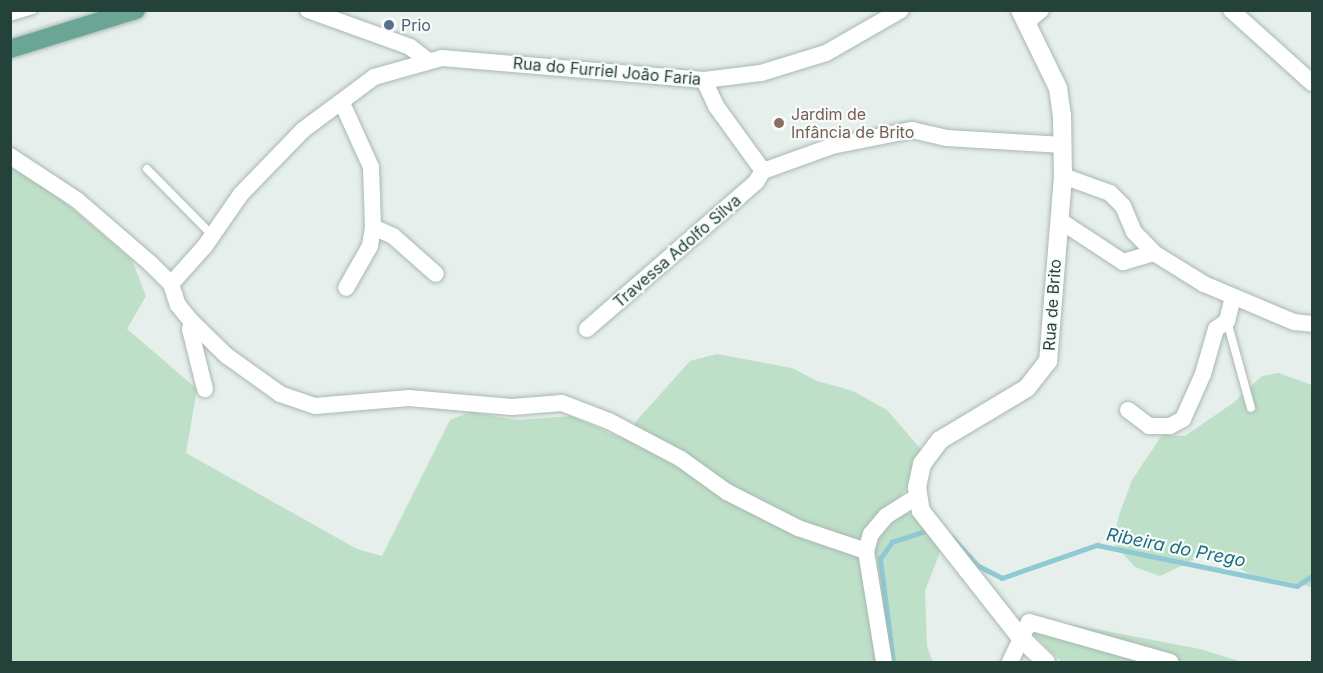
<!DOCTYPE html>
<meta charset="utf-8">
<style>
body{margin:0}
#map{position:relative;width:1323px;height:673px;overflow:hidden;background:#e6efeb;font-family:Inter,sans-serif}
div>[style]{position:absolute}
.green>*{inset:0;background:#bfe0c8}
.stream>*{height:4.5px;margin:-2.25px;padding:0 2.25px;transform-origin:2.25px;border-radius:2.25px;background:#8ec9d4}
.roads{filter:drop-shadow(0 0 2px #a8b8b2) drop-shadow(0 0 2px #a8b8b2)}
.service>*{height:8px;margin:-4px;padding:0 4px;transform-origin:4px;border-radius:4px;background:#fff}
.minor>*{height:16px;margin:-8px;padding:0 8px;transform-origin:8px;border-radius:8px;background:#fff}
.tertiary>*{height:18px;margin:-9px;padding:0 9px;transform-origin:9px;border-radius:9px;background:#fff}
.primary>*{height:18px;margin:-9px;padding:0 9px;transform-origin:9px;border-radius:9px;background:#6aa596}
.dots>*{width:16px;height:16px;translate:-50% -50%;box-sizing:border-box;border:3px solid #f7fbf9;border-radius:50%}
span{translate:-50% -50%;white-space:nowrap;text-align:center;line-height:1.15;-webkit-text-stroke:4.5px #f7fbf9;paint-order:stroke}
.service-label{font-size:16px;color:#4e5e75}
.left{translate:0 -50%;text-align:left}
.street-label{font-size:16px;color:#24423a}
.education-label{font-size:16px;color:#785e54}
.water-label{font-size:18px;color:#1c6f80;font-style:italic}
.frame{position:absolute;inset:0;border:12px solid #24423a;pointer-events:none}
</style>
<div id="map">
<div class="green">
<div style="clip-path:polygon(10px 167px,59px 197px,132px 260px,146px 296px,127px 329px,197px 389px,186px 453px,357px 549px,382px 556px,450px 420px,470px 412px,516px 420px,571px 416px,621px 438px,690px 361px,717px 354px,792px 368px,817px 381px,853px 391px,887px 410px,919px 447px,927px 462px,900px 497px,904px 511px,935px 530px,942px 547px,925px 591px,927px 646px,933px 662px,11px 662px)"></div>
<div style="clip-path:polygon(1279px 373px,1312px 385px,1312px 587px,1250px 574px,1229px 563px,1202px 556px,1160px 576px,1135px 567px,1113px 543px,1119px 515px,1132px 480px,1162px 435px,1185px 436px,1233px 403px,1262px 376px)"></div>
<div style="clip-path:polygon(1044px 623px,1074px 625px,1200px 649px,1242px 662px,1062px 662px,1035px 636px,1035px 625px)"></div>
</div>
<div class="stream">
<div style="left:952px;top:537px;width:38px;rotate:48deg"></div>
<div style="left:977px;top:565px;width:28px;rotate:27deg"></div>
<div style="left:1002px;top:578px;width:101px;rotate:-19.2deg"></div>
<div style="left:1097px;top:545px;width:204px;rotate:11.6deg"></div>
<div style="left:1297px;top:586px;width:18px;rotate:-34deg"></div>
<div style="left:893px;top:662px;width:104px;rotate:-97.2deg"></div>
<div style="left:880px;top:559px;width:21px;rotate:-55deg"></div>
<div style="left:892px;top:542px;width:32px;rotate:-18deg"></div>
</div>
<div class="roads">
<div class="service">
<div style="left:10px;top:17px;width:24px;rotate:-17deg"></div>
<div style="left:147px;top:169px;width:93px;rotate:45.4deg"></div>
<div style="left:1227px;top:321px;width:90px;rotate:74.6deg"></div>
</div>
<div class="minor">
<div style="left:308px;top:10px;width:109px;rotate:19.9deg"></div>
<div style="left:410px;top:47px;width:21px;rotate:37deg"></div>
<div style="left:1231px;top:10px;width:109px;rotate:42deg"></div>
<div style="left:1028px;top:21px;width:17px;rotate:-40deg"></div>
<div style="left:704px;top:80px;width:29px;rotate:65deg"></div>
<div style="left:716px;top:106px;width:80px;rotate:54.1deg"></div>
<div style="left:763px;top:171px;width:73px;rotate:-19.9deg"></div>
<div style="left:832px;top:146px;width:82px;rotate:-11.3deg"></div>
<div style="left:912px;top:130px;width:36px;rotate:13deg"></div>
<div style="left:947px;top:138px;width:116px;rotate:3.5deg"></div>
<div style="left:342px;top:103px;width:70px;rotate:65.6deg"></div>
<div style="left:371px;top:167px;width:60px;rotate:88.1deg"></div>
<div style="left:373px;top:227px;width:19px;rotate:99deg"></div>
<div style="left:370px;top:246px;width:48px;rotate:119.7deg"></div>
<div style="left:10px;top:156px;width:80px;rotate:33.3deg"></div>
<div style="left:77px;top:200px;width:96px;rotate:40.8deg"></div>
<div style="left:150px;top:263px;width:30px;rotate:45deg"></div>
<div style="left:171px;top:284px;width:22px;rotate:72deg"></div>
<div style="left:178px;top:305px;width:22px;rotate:51deg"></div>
<div style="left:192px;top:322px;width:49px;rotate:44.2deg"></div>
<div style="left:227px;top:356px;width:65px;rotate:35.6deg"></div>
<div style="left:280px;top:394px;width:37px;rotate:19deg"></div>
<div style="left:315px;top:406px;width:94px;rotate:-4.9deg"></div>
<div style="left:409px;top:398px;width:103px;rotate:5deg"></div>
<div style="left:512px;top:407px;width:50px;rotate:-4.6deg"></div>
<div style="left:562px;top:403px;width:50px;rotate:21deg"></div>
<div style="left:609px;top:421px;width:81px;rotate:27.8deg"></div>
<div style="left:681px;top:459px;width:57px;rotate:35.7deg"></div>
<div style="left:727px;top:492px;width:80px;rotate:26.9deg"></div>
<div style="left:798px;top:528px;width:72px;rotate:18.7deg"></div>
<div style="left:1063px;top:176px;width:50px;rotate:19.9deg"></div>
<div style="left:1110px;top:193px;width:18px;rotate:45deg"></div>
<div style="left:1123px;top:206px;width:28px;rotate:67deg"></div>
<div style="left:1134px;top:232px;width:29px;rotate:46deg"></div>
<div style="left:1154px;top:253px;width:59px;rotate:31.8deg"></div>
<div style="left:1204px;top:284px;width:98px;rotate:22.9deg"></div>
<div style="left:1294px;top:322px;width:18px;rotate:6deg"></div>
<div style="left:1059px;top:220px;width:77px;rotate:33.3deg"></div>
<div style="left:1123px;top:262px;width:32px;rotate:-16deg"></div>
<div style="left:373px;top:227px;width:22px;rotate:24deg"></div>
<div style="left:393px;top:236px;width:57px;rotate:41.5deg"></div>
<div style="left:171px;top:284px;width:51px;rotate:-48.2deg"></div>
<div style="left:205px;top:246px;width:63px;rotate:-55.3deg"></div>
<div style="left:241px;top:194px;width:89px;rotate:-45.9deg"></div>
<div style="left:303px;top:130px;width:89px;rotate:-36.7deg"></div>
<div style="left:374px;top:77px;width:71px;rotate:-15.6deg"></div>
<div style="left:442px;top:58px;width:263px;rotate:4.8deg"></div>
<div style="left:704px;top:80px;width:57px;rotate:-7deg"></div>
<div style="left:761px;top:73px;width:68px;rotate:-17.1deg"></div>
<div style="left:826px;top:53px;width:86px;rotate:-29.8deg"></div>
<div style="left:192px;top:322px;width:7px;rotate:106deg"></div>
<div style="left:190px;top:329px;width:62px;rotate:76deg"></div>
<div style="left:587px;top:329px;width:224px;rotate:-41deg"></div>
<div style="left:756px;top:182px;width:13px;rotate:-58deg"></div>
<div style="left:1128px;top:410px;width:26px;rotate:37deg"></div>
<div style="left:1149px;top:426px;width:21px"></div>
<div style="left:1170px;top:426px;width:15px;rotate:-28deg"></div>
<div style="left:1183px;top:419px;width:49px;rotate:-66deg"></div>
<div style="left:1203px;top:374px;width:47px;rotate:-73.9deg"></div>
<div style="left:1216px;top:329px;width:14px;rotate:-36deg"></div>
<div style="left:1227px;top:321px;width:25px;rotate:-76deg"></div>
<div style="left:884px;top:662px;width:112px;rotate:-99.2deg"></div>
<div style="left:866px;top:551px;width:18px;rotate:-74deg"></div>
<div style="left:871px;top:534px;width:23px;rotate:-50deg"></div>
<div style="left:886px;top:516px;width:38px;rotate:-32deg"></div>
<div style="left:1010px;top:662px;width:44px;rotate:-64.6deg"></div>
<div style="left:1029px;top:622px;width:147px;rotate:15.8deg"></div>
</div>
<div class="tertiary">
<div style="left:1020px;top:10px;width:87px;rotate:64deg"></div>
<div style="left:1058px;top:88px;width:27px;rotate:82deg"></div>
<div style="left:1062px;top:115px;width:61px;rotate:89.1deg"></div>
<div style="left:1063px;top:176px;width:186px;rotate:94.6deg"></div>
<div style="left:1048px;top:361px;width:34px;rotate:128deg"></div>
<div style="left:1027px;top:388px;width:101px;rotate:149.1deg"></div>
<div style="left:940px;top:440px;width:30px;rotate:127deg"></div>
<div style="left:922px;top:464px;width:24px;rotate:102deg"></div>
<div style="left:917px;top:487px;width:24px;rotate:81deg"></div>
<div style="left:921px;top:511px;width:160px;rotate:51.8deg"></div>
<div style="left:1020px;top:637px;width:36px;rotate:44deg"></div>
</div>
<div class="primary">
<div style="left:10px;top:49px;width:132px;rotate:-17.2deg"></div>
</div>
</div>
<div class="dots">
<div style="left:389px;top:25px;background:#5c6f8a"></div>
<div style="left:779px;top:123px;background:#8d6e63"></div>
</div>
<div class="service-label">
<span class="left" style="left:401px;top:25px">Prio</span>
</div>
<div class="street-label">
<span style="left:607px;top:71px;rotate:5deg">Rua do Furriel João Faria</span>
<span style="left:677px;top:251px;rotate:-41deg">Travessa Adolfo Silva</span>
<span style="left:1052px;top:305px;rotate:-86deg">Rua de Brito</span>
</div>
<div class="education-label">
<span class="left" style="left:791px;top:123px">Jardim de<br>Infância de Brito</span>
</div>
<div class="water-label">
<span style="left:1176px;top:548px;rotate:11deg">Ribeira do Prego</span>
</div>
<div class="frame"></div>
</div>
